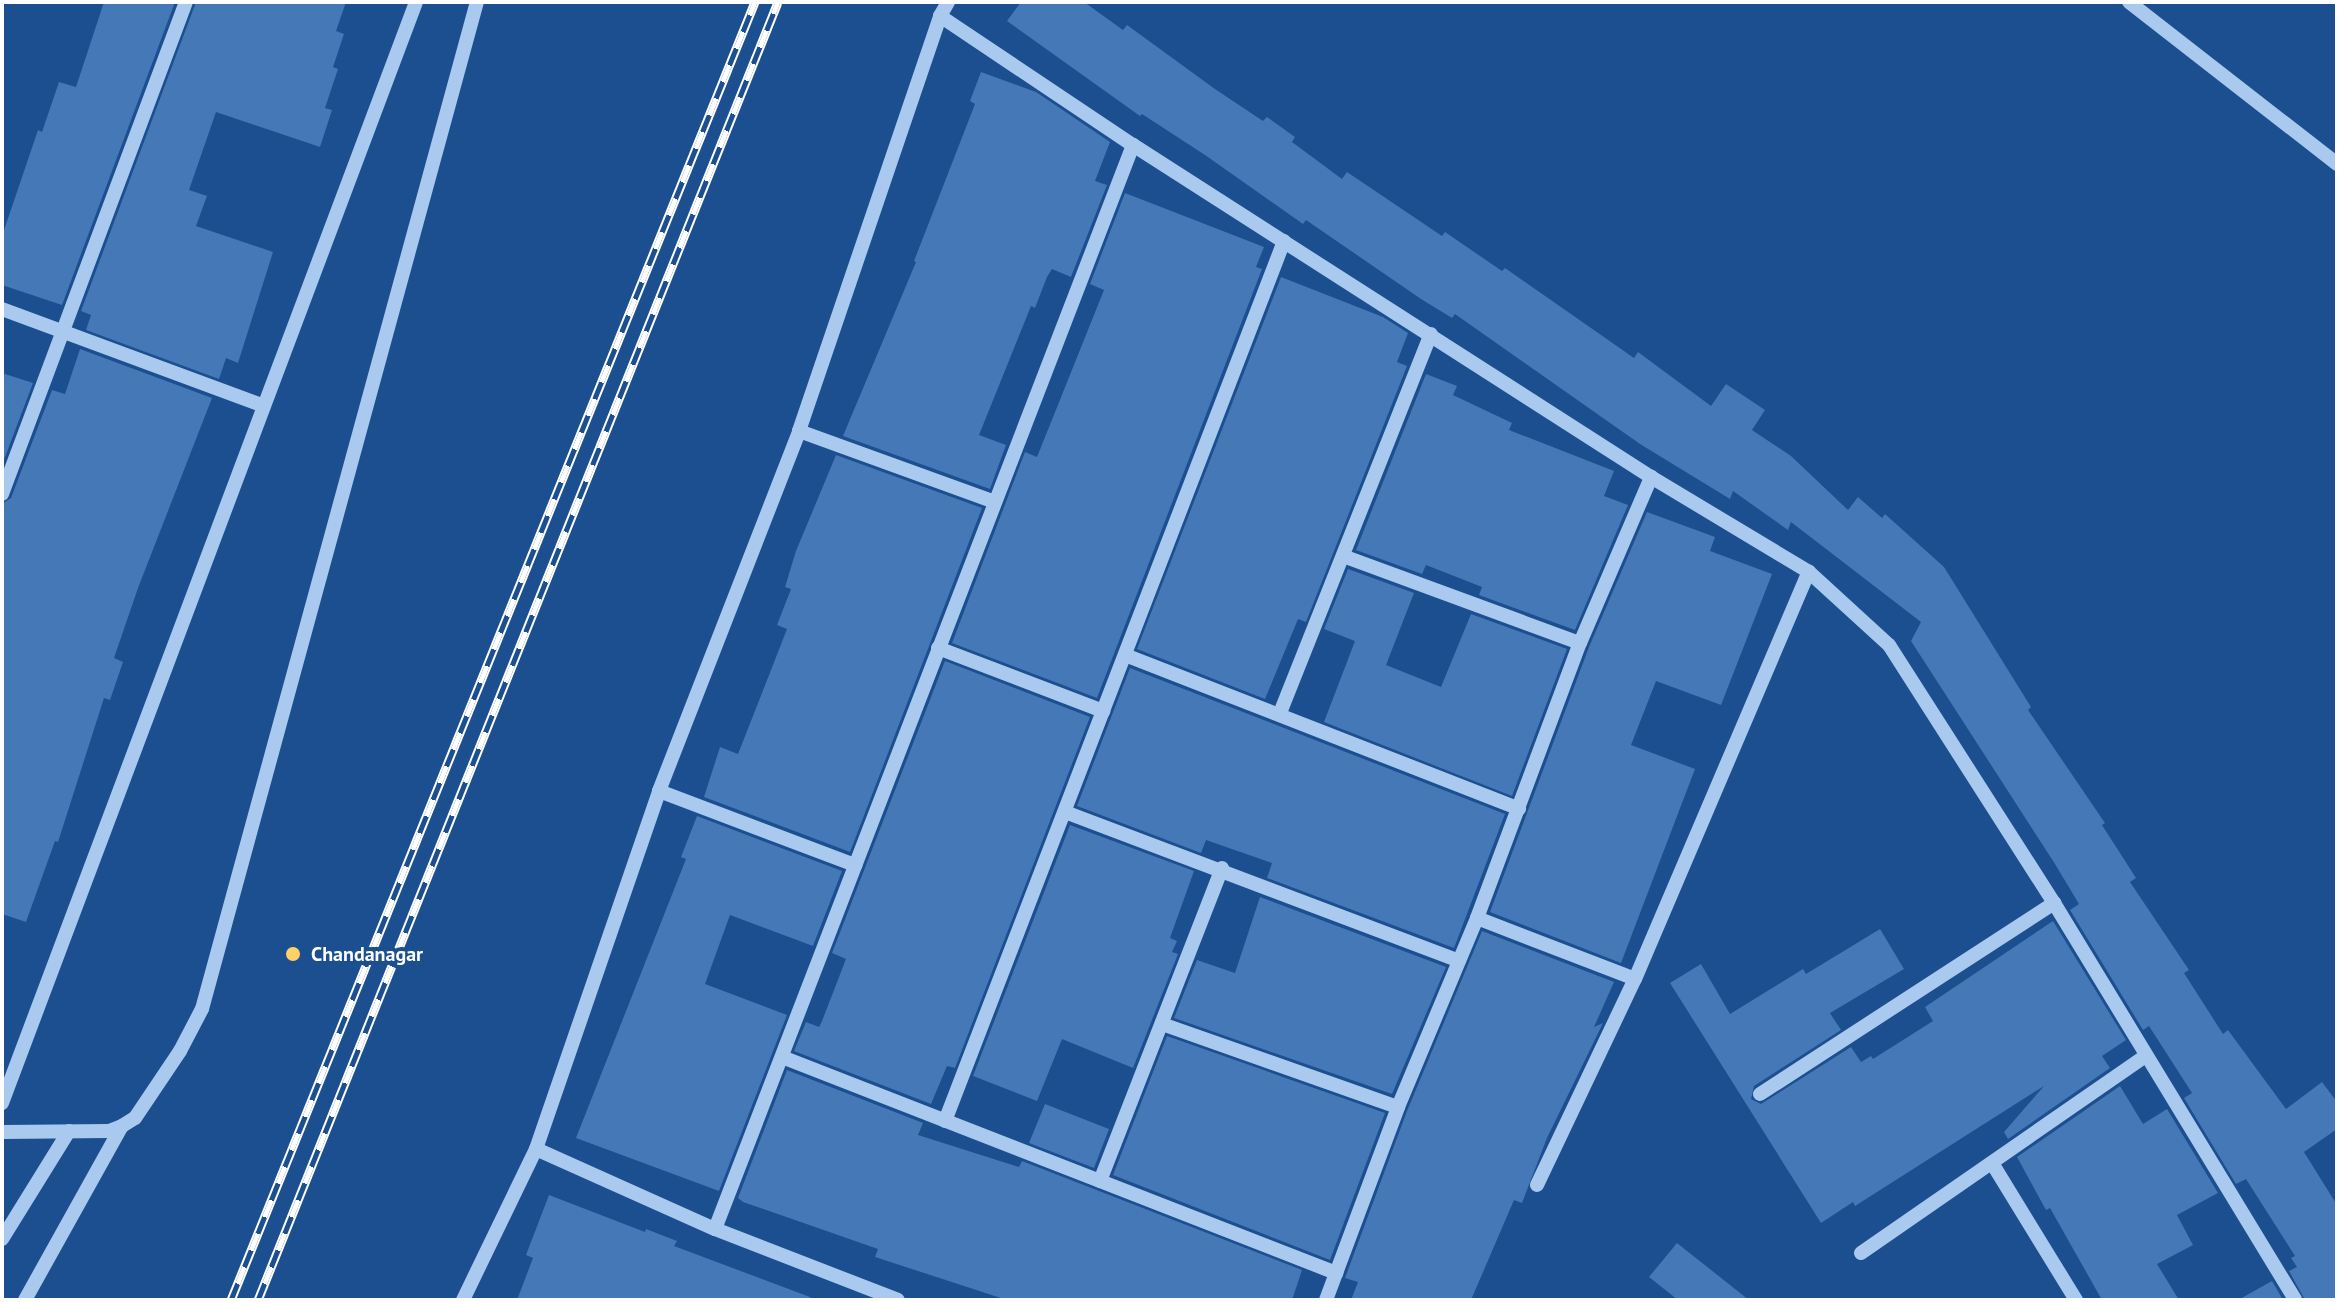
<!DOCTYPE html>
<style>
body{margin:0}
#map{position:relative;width:2339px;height:1302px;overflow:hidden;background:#1b4f8f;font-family:"PT Sans",sans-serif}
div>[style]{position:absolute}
.building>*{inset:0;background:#4478b7}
.minor>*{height:14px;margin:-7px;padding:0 7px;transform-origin:7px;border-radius:7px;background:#a9c9ee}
.rail>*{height:9px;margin-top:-4.5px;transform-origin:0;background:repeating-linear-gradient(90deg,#1b4f8f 0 18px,#fff 0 36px);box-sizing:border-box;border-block:2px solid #fff}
.dots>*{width:22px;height:22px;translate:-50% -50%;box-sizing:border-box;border:4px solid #1b4f8f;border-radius:50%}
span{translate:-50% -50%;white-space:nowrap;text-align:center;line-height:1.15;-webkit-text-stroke:8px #1b4f8f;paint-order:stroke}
.poi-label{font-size:20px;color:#fff;font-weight:700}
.left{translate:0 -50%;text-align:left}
.frame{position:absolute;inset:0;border:4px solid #fff;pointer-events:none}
</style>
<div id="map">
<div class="building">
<div style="clip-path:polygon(104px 2px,175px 2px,62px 305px,2px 285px,2px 236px,38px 130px,42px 132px,59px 82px,76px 87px)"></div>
<div style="clip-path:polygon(196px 2px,346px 2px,336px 31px,344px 34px,333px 67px,338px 69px,325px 108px,332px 110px,320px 147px,216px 112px,189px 190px,207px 196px,196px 226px,273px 252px,238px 363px,226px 358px,219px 379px,86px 330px,91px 315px,81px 311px)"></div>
<div style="clip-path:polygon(1021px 2px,1084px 2px,1123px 30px,1127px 25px,1215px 89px,1263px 121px,1267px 117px,1295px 137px,1292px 142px,1342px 179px,1347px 172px,1442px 236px,1445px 232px,1502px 271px,1505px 268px,1634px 358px,1638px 352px,1711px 406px,1726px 384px,1765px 410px,1752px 430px,1791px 456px,1848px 510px,1858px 497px,1882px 518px,1885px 514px,1944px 567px,2031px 707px,2028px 710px,2105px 823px,2102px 825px,2136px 878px,2130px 882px,2189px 970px,2184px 973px,2223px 1034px,2228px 1030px,2286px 1109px,2322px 1082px,2337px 1102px,2337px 1129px,2304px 1152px,2337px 1205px,2337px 1300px,2305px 1300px,2289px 1271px,2297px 1267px,2291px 1258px,2295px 1256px,2246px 1179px,2236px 1184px,2184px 1098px,2192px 1093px,2149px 1026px,2143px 1030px,2070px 910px,2079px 904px,2055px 864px,1911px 641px,1921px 622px,1791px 522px,1788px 530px,1733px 491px,1730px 499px,1640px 444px,1455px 314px,1452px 318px,1421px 299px,1306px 220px,1303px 224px,1205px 155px,1142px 114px,1140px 116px,1007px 21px)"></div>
<div style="clip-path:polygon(981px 72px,1036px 92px,1110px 142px,1095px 181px,1107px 185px,1071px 277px,1052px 269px,1047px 277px,1035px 308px,1031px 306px,979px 435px,1006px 445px,990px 489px,843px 436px,916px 262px,914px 261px,975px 104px,970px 101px)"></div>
<div style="clip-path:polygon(1125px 193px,1264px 247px,1256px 267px,1262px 269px,1097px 698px,952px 643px,1025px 452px,1037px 457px,1104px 290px,1090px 284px)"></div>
<div style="clip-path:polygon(1281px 277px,1383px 317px,1408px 333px,1397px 362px,1407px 366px,1306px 622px,1298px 619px,1265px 699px,1137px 649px)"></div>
<div style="clip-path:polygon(80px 349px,212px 398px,138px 588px,114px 658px,123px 662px,110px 700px,104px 698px,58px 842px,55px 841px,26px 922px,2px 914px,2px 504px,11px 498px,52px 390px,65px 394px)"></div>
<div style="clip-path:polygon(2px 373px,33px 383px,2px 465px)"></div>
<div style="clip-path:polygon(1426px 374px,1457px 386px,1453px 395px,1512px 423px,1509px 430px,1614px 471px,1604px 496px,1628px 505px,1575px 630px,1479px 595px,1482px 587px,1426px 565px,1422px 574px,1356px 550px)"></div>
<div style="clip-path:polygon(836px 455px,982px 508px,850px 852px,704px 797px,720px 747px,738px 754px,762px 693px,787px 629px,777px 625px,791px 589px,785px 587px,796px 551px)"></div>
<div style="clip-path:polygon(1647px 512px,1715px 537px,1710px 551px,1772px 574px,1721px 705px,1656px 681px,1631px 745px,1695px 769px,1621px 963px,1490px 912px,1589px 647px)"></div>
<div style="clip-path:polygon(1348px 569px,1414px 593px,1386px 665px,1441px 687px,1471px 614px,1567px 649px,1512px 796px,1324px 722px,1355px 641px,1324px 629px)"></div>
<div style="clip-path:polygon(945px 661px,1090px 717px,955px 1068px,947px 1066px,931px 1104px,794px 1051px,806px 1022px,819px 1027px,822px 1021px,846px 959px,832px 953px)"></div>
<div style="clip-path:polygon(1130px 668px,1505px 814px,1454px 948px,1267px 878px,1272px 863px,1206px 840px,1201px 853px,1077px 806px)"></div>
<div style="clip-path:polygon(697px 816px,842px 871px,813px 946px,730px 915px,705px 984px,787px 1015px,719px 1191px,576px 1138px,686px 859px,681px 857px)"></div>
<div style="clip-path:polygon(1070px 825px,1194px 871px,1170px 938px,1177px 941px,1172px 952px,1178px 954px,1133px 1068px,1062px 1039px,1037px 1101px,973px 1076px)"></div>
<div style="clip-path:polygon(1260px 897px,1446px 967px,1392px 1094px,1174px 1018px,1197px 960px,1235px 973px)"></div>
<div style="clip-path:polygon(2053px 921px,2126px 1040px,2102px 1056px,2110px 1068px,2008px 1139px,2004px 1132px,2044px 1086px,1855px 1206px,1853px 1202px,1821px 1223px,1670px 983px,1701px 964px,1730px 1014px,1803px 969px,1806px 974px,1880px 929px,1904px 969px,1830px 1013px,1841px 1030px,1754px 1086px,1751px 1099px,1761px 1104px,1851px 1047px,1861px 1062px,1871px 1056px,1873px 1059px,1933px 1021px,1925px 1007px)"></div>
<div style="clip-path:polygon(1482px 931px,1614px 982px,1594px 1027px,1603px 1023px,1547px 1138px,1522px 1203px,1514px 1200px,1471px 1300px,1351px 1300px,1358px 1282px,1345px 1278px,1407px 1111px)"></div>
<div style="clip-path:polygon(1167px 1036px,1385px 1113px,1330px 1260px,1113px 1175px)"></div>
<div style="clip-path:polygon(787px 1070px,923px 1123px,918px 1135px,1019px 1167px,1022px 1161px,1302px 1270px,1292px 1300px,1007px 1300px,875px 1257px,878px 1249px,743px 1202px,738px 1198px)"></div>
<div style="clip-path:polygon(2120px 1086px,2143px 1124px,2167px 1109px,2218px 1193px,2177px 1215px,2193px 1245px,2157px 1264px,2179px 1300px,2102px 1300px,2050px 1208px,2046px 1210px,2017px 1157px)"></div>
<div style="clip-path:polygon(1045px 1104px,1109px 1129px,1094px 1168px,1029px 1143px)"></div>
<div style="clip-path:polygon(549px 1195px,645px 1232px,646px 1229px,677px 1241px,674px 1246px,810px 1297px,810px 1300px,517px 1300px,533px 1258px,526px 1255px)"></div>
<div style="clip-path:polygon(1677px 1243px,1749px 1300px,1678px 1300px,1649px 1277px)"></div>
<div style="clip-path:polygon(2272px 1281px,2283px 1300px,2238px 1300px)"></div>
</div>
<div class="minor">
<div style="left:2129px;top:2px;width:264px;rotate:37.9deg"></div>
<div style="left:940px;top:16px;width:232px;rotate:33.8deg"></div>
<div style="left:1133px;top:145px;width:615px;rotate:32.66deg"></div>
<div style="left:1651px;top:477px;width:184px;rotate:31deg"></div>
<div style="left:1809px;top:572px;width:108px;rotate:42.4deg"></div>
<div style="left:1889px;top:645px;width:306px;rotate:57.4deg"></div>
<div style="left:2054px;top:903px;width:464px;rotate:58.7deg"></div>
<div style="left:2px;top:309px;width:279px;rotate:20.3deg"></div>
<div style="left:799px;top:431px;width:208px;rotate:19.9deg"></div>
<div style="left:2px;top:494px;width:525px;rotate:-69.5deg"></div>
<div style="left:1343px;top:556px;width:252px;rotate:20.2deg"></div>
<div style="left:938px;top:648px;width:177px;rotate:20.9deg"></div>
<div style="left:1125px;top:655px;width:423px;rotate:21.3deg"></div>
<div style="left:1280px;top:713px;width:408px;rotate:-68.3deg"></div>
<div style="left:659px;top:791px;width:210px;rotate:20.7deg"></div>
<div style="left:1065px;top:812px;width:421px;rotate:20.7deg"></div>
<div style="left:1477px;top:918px;width:169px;rotate:21.1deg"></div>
<div style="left:1635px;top:979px;width:443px;rotate:-66.9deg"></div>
<div style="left:1162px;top:1024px;width:250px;rotate:19.4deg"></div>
<div style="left:782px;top:1057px;width:595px;rotate:21.3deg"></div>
<div style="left:1760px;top:1094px;width:351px;rotate:-33deg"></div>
<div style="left:2px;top:1103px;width:1176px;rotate:-69.39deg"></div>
<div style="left:945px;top:1121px;width:943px;rotate:-68.93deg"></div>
<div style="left:2px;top:1132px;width:107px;rotate:-0.5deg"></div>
<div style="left:109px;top:1131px;width:14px;rotate:-21deg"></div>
<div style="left:122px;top:1126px;width:15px;rotate:-32deg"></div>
<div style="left:135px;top:1118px;width:81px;rotate:-56.1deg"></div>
<div style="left:180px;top:1051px;width:47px;rotate:-62.4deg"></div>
<div style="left:202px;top:1009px;width:1044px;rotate:-74.73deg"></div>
<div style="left:536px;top:1149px;width:196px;rotate:24.1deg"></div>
<div style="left:715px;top:1229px;width:196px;rotate:21.2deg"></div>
<div style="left:1992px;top:1163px;width:161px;rotate:58.5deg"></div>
<div style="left:1100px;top:1181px;width:336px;rotate:-68.7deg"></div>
<div style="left:1537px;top:1185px;width:228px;rotate:-64.6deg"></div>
<div style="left:715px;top:1229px;width:1162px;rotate:-68.91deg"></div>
<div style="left:2px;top:1239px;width:127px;rotate:-58.2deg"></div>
<div style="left:1861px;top:1253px;width:346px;rotate:-34.7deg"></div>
<div style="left:25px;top:1300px;width:199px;rotate:-60.9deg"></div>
<div style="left:463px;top:1300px;width:168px;rotate:-64.2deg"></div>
<div style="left:536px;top:1149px;width:379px;rotate:-71deg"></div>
<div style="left:659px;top:791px;width:386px;rotate:-68.7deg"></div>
<div style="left:799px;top:431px;width:438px;rotate:-71.2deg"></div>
<div style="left:940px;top:16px;width:16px;rotate:-60deg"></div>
<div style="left:1326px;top:1300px;width:206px;rotate:-69.5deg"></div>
<div style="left:1398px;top:1107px;width:205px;rotate:-67.3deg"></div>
<div style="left:1477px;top:918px;width:294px;rotate:-69.5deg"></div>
<div style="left:1580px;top:643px;width:181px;rotate:-66.8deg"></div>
</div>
<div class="rail">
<div style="left:231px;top:1300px;width:1400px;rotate:-68.02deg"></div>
<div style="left:258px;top:1300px;width:1398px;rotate:-68.17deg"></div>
</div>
<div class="dots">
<div style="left:293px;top:954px;background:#ffd166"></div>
</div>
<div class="poi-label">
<span class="left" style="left:311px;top:954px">Chandanagar</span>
</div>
<div class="frame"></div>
</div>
